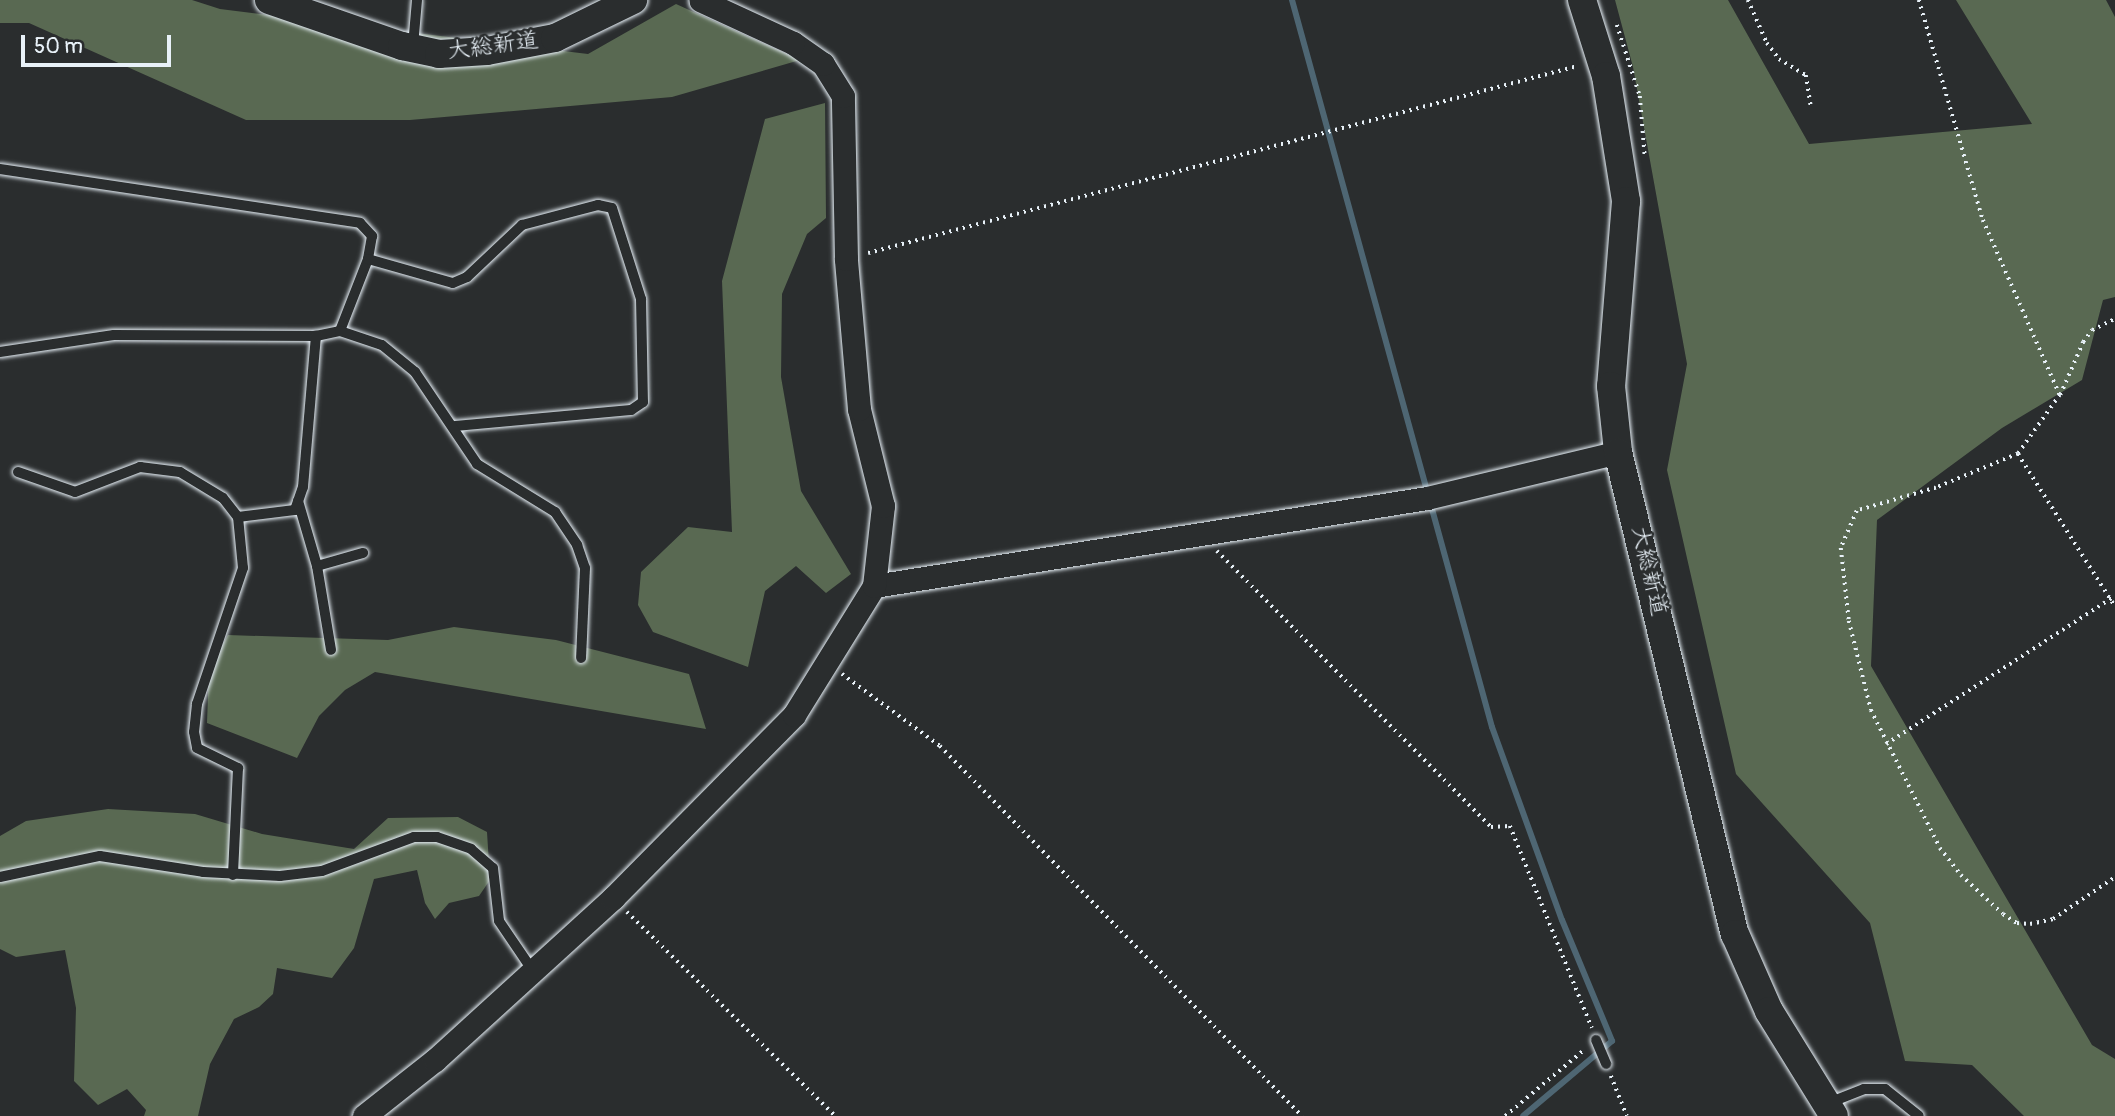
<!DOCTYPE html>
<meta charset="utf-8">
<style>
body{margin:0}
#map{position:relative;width:2115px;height:1116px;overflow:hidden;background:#2a2d2e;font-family:Pangolin,"Klee One",sans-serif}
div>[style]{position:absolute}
.green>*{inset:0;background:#596952}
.stream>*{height:6px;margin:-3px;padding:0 3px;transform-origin:3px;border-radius:3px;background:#4e6673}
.path>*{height:3.5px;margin-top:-1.75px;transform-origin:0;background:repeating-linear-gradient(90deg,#e8f1f8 0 2px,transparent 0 7px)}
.roads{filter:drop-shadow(0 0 2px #e8f1f8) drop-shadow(0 0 2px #e8f1f8)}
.service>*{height:10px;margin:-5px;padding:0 5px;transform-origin:5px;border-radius:5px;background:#2a2d2e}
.minor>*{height:23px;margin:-11.5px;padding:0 11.5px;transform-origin:11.5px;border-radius:11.5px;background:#2a2d2e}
.tertiary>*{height:28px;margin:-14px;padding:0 14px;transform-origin:14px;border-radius:14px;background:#2a2d2e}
span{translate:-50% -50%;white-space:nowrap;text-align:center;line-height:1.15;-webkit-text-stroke:5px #2a2d2e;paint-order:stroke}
.street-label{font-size:23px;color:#e8f1f8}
.scale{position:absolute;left:21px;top:35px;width:150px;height:32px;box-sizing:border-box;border:4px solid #e8f1f8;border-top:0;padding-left:9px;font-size:21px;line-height:24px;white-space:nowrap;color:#e8f1f8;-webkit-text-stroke:5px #2a2d2e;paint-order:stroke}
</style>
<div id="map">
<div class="green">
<div style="clip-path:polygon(0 0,192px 0,220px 9px,588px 54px,676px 4px,800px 60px,672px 97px,410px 120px,246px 120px,29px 23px,0 23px)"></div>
<div style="clip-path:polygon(1615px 0,1728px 0,1809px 144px,2032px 124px,1956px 0,2106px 0,2115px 17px,2115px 297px,2103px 300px,2082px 380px,2002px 428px,1877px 520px,1871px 666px,2092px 1045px,2115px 1059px,2115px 1116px,2024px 1116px,1972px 1065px,1905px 1061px,1870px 923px,1736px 774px,1667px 470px,1687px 364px,1633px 67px)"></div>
<div style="clip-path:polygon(825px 103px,826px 218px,807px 234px,782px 294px,781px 377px,801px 491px,851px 574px,826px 593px,796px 566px,765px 591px,748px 667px,653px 632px,638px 605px,641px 572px,688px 527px,732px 532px,722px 281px,765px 119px)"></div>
<div style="clip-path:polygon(454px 627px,556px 640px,689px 674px,706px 729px,375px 672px,345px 690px,319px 716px,297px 758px,207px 723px,209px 669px,228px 635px,388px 640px)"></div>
<div style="clip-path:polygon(108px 809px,195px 814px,262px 834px,354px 849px,388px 818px,458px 817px,487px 832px,490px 880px,479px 896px,449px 903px,435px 919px,425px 903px,417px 870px,374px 879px,354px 948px,332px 978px,277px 968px,273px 994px,259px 1007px,234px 1019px,210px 1064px,198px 1116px,144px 1116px,146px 1110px,127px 1089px,98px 1105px,74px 1081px,76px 1008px,65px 950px,16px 957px,0 949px,0 836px,26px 821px)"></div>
</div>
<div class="stream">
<div style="left:1292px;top:0;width:754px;rotate:74.62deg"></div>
<div style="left:1492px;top:727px;width:205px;rotate:70.1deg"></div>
<div style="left:1562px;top:920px;width:131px;rotate:67.5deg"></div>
<div style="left:1612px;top:1041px;width:116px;rotate:139.9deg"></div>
</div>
<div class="path">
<div style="left:1748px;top:0;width:47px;rotate:66.2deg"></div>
<div style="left:1767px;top:43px;width:20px;rotate:53deg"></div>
<div style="left:1779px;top:59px;width:31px;rotate:31deg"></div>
<div style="left:1806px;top:75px;width:33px;rotate:81deg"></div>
<div style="left:1919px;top:0;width:229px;rotate:73.8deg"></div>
<div style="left:1983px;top:220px;width:191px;rotate:66.3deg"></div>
<div style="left:2060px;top:395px;width:72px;rotate:125.4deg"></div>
<div style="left:2018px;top:454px;width:180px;rotate:57.5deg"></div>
<div style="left:1617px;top:25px;width:75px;rotate:72.1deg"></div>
<div style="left:1640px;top:96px;width:61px;rotate:85.3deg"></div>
<div style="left:868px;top:253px;width:734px;rotate:-14.76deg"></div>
<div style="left:2060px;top:395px;width:58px;rotate:-66.5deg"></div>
<div style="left:2083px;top:342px;width:15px;rotate:-53deg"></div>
<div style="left:2092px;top:330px;width:25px;rotate:-26deg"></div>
<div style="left:2018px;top:454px;width:89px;rotate:157.5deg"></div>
<div style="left:1936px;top:488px;width:82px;rotate:163.8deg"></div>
<div style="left:1857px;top:511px;width:40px;rotate:113.4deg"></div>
<div style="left:1841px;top:548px;width:73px;rotate:83.7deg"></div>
<div style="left:1849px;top:621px;width:92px;rotate:76.1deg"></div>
<div style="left:1871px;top:710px;width:154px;rotate:63.4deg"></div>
<div style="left:1940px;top:848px;width:34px;rotate:52deg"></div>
<div style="left:1961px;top:875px;width:57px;rotate:42.9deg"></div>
<div style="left:2003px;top:914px;width:17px;rotate:33deg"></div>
<div style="left:2017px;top:923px;width:13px;rotate:4deg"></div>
<div style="left:2030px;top:924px;width:24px;rotate:-12deg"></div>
<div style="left:2053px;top:919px;width:75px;rotate:-34.1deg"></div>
<div style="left:1217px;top:551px;width:389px;rotate:45.2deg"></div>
<div style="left:1491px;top:827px;width:19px;rotate:-3deg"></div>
<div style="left:1510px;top:826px;width:218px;rotate:67.9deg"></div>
<div style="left:842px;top:674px;width:122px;rotate:36.3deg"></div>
<div style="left:940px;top:746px;width:518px;rotate:45.63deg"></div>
<div style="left:1886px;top:744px;width:273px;rotate:-32.9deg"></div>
<div style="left:627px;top:912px;width:291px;rotate:44.4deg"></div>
<div style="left:1611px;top:1076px;width:43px;rotate:68.2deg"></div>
<div style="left:1505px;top:1116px;width:103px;rotate:-39.9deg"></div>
</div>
<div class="roads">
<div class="service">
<div style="left:413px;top:46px;width:46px;rotate:-85deg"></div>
<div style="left:0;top:169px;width:364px;rotate:8.5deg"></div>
<div style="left:360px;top:223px;width:18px;rotate:47deg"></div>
<div style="left:372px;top:236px;width:23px;rotate:100deg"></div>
<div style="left:368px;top:259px;width:77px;rotate:111.3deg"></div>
<div style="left:368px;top:259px;width:88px;rotate:15.8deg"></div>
<div style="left:453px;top:283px;width:15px;rotate:-23deg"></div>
<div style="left:467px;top:277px;width:76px;rotate:-43.4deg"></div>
<div style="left:522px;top:225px;width:79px;rotate:-14.7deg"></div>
<div style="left:598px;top:205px;width:14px;rotate:12deg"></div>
<div style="left:612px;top:208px;width:96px;rotate:72.3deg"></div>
<div style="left:641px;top:299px;width:103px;rotate:88.9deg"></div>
<div style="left:643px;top:402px;width:14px;rotate:146deg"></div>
<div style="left:631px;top:410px;width:177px;rotate:174.8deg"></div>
<div style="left:0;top:352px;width:115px;rotate:-8.5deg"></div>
<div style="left:114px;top:335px;width:202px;rotate:0.3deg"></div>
<div style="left:316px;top:336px;width:25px;rotate:-12deg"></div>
<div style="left:340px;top:331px;width:44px;rotate:18.4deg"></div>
<div style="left:382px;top:345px;width:43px;rotate:39.3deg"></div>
<div style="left:415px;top:372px;width:111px;rotate:56deg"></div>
<div style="left:477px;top:464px;width:92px;rotate:31.6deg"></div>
<div style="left:555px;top:512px;width:40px;rotate:56deg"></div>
<div style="left:577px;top:545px;width:24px;rotate:71deg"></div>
<div style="left:585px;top:568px;width:90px;rotate:92.5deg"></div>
<div style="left:18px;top:472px;width:60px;rotate:19.3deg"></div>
<div style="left:75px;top:492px;width:70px;rotate:-21deg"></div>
<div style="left:140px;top:467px;width:40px;rotate:7.1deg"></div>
<div style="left:180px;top:472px;width:50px;rotate:31.2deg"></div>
<div style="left:223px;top:498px;width:24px;rotate:52deg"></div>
<div style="left:238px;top:517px;width:51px;rotate:84.4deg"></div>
<div style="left:243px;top:568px;width:144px;rotate:108.7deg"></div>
<div style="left:197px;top:704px;width:28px;rotate:96deg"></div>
<div style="left:194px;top:732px;width:16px;rotate:79deg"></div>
<div style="left:197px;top:748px;width:46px;rotate:26deg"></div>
<div style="left:238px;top:768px;width:107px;rotate:92.7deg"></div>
<div style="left:298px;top:501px;width:68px;rotate:73.7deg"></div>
<div style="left:317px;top:566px;width:85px;rotate:80.5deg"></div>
<div style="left:238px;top:517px;width:57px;rotate:-7deg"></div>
<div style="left:295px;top:510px;width:24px;rotate:-71deg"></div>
<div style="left:303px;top:487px;width:152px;rotate:-85.1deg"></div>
<div style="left:317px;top:566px;width:48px;rotate:-15.8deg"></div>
<div style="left:0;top:877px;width:102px;rotate:-11.9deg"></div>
<div style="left:100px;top:856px;width:104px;rotate:8.8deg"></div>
<div style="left:203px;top:872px;width:77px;rotate:3deg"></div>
<div style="left:280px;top:876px;width:42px;rotate:-6.8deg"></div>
<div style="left:322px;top:871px;width:98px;rotate:-20.3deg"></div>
<div style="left:414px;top:837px;width:23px"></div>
<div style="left:437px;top:837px;width:36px;rotate:19deg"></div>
<div style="left:471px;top:849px;width:29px;rotate:41deg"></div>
<div style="left:493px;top:868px;width:53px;rotate:83.5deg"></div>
<div style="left:499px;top:921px;width:60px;rotate:55.8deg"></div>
<div style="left:1596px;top:1040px;width:26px;rotate:67deg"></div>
<div style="left:1826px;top:1104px;width:41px;rotate:-21.5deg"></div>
<div style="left:1864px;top:1089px;width:21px"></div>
<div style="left:1885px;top:1089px;width:43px;rotate:38.5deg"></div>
</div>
<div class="minor">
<div style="left:874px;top:586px;width:560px;rotate:-9.04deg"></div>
<div style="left:1427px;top:498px;width:196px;rotate:-13.5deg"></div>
<div style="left:364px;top:1116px;width:90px;rotate:-38.3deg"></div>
<div style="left:435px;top:1060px;width:241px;rotate:-42.3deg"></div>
<div style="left:613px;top:898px;width:257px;rotate:-45.3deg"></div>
<div style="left:794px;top:715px;width:152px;rotate:-58.2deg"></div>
<div style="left:874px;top:586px;width:81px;rotate:-83.6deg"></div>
<div style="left:883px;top:506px;width:100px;rotate:-103.9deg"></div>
<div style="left:859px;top:409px;width:151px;rotate:-95deg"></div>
<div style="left:846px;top:259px;width:163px;rotate:-91.1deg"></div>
<div style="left:843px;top:96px;width:38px;rotate:-122deg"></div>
<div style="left:823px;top:64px;width:37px;rotate:-145deg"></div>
<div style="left:793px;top:43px;width:102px;rotate:-155.2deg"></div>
</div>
<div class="tertiary">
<div style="left:269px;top:0;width:141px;rotate:19.1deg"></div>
<div style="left:402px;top:46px;width:38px;rotate:12deg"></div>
<div style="left:439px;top:54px;width:48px;rotate:-3.6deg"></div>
<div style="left:487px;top:51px;width:69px;rotate:-10.8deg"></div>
<div style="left:555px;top:38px;width:87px;rotate:-26deg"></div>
<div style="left:1582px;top:0;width:80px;rotate:72.5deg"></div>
<div style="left:1606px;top:76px;width:127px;rotate:80.9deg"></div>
<div style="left:1626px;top:201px;width:186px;rotate:94.6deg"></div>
<div style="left:1611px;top:386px;width:66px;rotate:83.9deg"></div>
<div style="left:1618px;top:452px;width:496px;rotate:76.4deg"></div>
<div style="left:1735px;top:934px;width:84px;rotate:66.2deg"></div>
<div style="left:1769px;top:1011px;width:123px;rotate:58.2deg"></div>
</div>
</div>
<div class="street-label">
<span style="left:493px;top:46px;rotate:-7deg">大総新道</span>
<span style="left:1649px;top:571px;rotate:77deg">大総新道</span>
</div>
<div class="scale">50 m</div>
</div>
